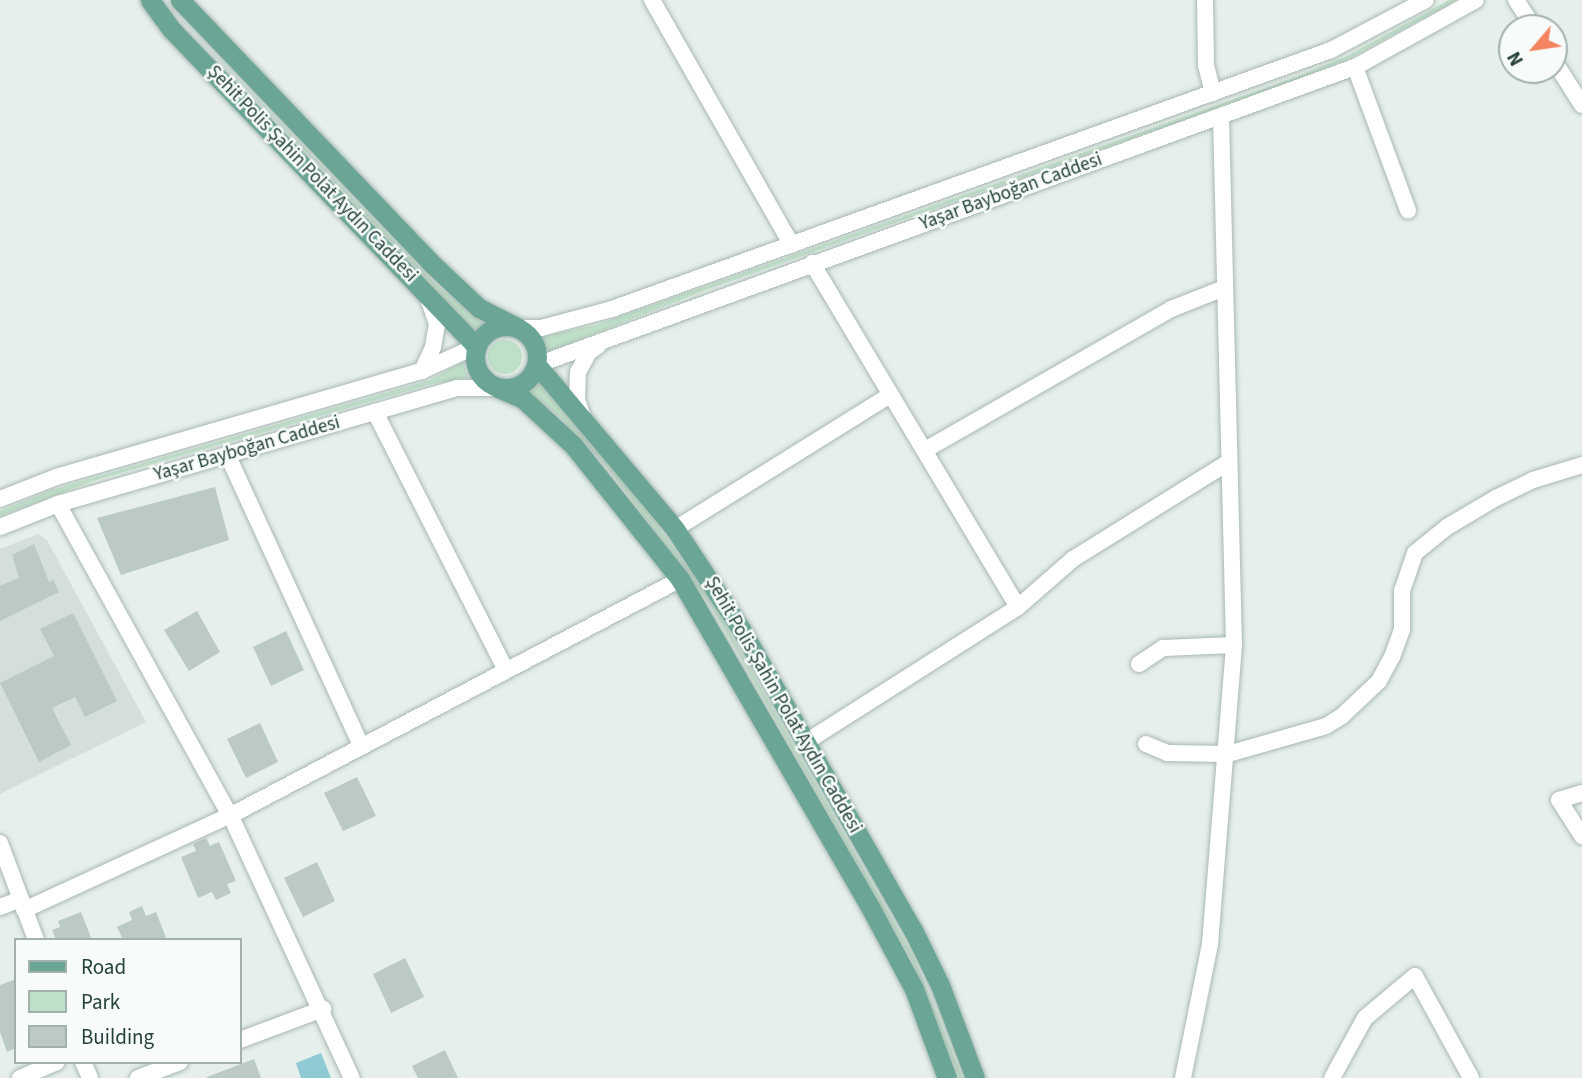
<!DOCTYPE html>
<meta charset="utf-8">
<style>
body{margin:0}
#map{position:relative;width:1582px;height:1078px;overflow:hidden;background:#e6efeb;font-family:"Source Sans 3",sans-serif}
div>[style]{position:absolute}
.built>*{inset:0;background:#d4dfda}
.green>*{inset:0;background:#bfe0c8}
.round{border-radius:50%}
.water>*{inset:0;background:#8ec9d4}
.building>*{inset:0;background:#bbcac4}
.roads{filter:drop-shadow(0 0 2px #a8b8b2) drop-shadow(0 0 2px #a8b8b2)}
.minor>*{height:16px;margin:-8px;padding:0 8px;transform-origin:8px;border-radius:8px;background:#fff}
.major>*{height:19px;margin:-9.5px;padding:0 9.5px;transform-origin:9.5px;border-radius:9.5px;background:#6aa596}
.major>.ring{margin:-9.5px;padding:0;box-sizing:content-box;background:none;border:19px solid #6aa596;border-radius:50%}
span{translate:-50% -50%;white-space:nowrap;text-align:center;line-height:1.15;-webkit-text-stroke:5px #f7fbf9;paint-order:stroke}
.street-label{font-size:19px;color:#24423a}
.legend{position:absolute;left:14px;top:938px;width:228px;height:126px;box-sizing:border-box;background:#f7fbf9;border:2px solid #a3b1ad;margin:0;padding:9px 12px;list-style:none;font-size:21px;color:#24423a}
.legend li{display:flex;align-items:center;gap:14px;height:35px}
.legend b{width:35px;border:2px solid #a3b1ad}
.north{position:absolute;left:1498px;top:14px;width:70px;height:70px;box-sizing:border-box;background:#f7fbf9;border:2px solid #a3b1ad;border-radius:50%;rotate:241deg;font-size:19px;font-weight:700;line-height:28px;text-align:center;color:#24423a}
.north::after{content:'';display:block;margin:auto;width:24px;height:32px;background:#f4845f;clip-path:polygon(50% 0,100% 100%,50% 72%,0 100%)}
</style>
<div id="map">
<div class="built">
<div style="clip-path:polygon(38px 534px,47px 540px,146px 722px,0 794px,0 549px)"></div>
</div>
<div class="green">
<div style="clip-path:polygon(162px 0,437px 285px,484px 324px,471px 332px,435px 288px)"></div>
<div style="clip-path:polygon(1449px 0,1457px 0,1348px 59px,1294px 81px,706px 290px,548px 352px,541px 337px,596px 325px,1293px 78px,1347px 56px)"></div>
<div class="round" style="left:488px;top:340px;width:34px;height:34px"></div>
<div style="clip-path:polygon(463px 362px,468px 378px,432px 384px,93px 481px,0 516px,0 511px,51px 490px,430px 380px)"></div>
<div style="clip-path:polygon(541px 381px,655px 521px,714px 605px,914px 957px,963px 1078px,959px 1078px,911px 959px,711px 606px,606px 466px,556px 414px,528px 392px)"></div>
</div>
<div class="water">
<div style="clip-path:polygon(321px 1053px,331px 1078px,301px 1078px,296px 1063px)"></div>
</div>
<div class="building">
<div style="clip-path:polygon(215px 487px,229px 540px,121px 575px,97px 518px)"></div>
<div style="clip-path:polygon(34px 544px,49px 582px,53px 580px,59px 592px,0 621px,0 586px,19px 578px,12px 555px)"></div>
<div style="clip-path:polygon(197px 611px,220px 652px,189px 671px,164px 630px)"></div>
<div style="clip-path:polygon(73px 613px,117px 701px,85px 717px,75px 697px,52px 708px,71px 745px,39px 762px,0 683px,54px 656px,40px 629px)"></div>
<div style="clip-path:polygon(286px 631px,304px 670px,271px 686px,253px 647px)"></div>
<div style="clip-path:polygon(260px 723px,278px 762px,246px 778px,227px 739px)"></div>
<div style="clip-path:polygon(357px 777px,376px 816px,343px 831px,324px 793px)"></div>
<div style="clip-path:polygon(206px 838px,210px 846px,219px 842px,236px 881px,227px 884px,231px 893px,216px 900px,212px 892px,198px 898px,181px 857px,196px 851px,193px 844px)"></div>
<div style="clip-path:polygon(317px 862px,335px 901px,303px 917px,284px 878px)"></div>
<div style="clip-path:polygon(142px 906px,146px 916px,156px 912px,167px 940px,123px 940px,117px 927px,132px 920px,129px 912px)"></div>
<div style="clip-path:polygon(81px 912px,92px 940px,56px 940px,52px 930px,60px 927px,58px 921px)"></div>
<div style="clip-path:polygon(405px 958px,424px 997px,391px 1013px,373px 974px)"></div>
<div style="clip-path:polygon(16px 979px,16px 1048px,7px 1052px,0 1032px,0 985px)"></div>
<div style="clip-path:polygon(445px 1050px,458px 1078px,418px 1078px,412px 1066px)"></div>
<div style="clip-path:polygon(254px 1059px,261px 1078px,207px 1078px,207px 1077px)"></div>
</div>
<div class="roads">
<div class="minor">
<div style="left:652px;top:0;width:282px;rotate:60.3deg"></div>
<div style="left:1205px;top:0;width:65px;rotate:89.1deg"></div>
<div style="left:1206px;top:65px;width:29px;rotate:76deg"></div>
<div style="left:1516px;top:0;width:33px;rotate:57deg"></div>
<div style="left:1554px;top:61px;width:52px;rotate:57.5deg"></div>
<div style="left:1355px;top:67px;width:153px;rotate:69.7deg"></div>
<div style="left:812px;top:263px;width:401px;rotate:59.1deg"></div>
<div style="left:519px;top:328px;width:22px"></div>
<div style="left:541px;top:328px;width:73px;rotate:-15deg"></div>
<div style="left:612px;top:309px;width:764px;rotate:-19.81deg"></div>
<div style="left:1331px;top:50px;width:107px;rotate:-27.8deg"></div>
<div style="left:537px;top:365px;width:871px;rotate:-20.02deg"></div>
<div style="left:1355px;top:67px;width:138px;rotate:-29deg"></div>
<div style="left:422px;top:371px;width:26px;rotate:-65deg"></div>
<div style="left:433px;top:347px;width:23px;rotate:-80deg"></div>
<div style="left:437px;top:324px;width:28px;rotate:-109deg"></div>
<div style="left:375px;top:412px;width:287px;rotate:63.1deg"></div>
<div style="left:583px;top:417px;width:18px;rotate:-109deg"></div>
<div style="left:577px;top:400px;width:28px;rotate:-88deg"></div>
<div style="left:578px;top:372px;width:23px;rotate:-61deg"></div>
<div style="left:589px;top:352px;width:11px;rotate:-34deg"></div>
<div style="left:925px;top:450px;width:284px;rotate:-29.8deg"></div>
<div style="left:1171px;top:309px;width:57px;rotate:-21.6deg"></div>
<div style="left:227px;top:454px;width:321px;rotate:65.3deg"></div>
<div style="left:0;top:499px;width:60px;rotate:-21.4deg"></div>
<div style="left:56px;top:477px;width:381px;rotate:-16.2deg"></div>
<div style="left:422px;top:371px;width:60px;rotate:-24.8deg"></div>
<div style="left:58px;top:504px;width:362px;rotate:61.1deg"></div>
<div style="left:233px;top:821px;width:283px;rotate:65.2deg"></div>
<div style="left:0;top:527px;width:62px;rotate:-21.6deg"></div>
<div style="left:58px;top:504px;width:416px;rotate:-16.2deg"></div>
<div style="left:457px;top:388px;width:41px"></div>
<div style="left:675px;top:529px;width:253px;rotate:-31.9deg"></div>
<div style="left:1139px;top:664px;width:29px;rotate:-34deg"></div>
<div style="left:1163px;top:648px;width:71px;rotate:-2.4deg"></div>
<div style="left:806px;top:742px;width:251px;rotate:-32.5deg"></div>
<div style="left:1018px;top:607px;width:73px;rotate:-41.1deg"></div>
<div style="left:1073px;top:559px;width:181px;rotate:-31.9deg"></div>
<div style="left:1146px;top:744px;width:23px;rotate:23deg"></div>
<div style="left:1167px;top:753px;width:61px;rotate:0.9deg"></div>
<div style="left:1228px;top:754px;width:102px;rotate:-15.9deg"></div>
<div style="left:1326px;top:726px;width:19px;rotate:-32deg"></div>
<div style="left:1342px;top:716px;width:51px;rotate:-43.4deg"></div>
<div style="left:1379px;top:681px;width:27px;rotate:-62deg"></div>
<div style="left:1392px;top:657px;width:29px;rotate:-70deg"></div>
<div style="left:1402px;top:630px;width:39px;rotate:-90deg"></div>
<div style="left:1402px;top:591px;width:40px;rotate:-71.1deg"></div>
<div style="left:1415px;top:553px;width:41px;rotate:-39.1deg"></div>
<div style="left:1447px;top:527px;width:57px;rotate:-30.6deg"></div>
<div style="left:1496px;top:498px;width:41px;rotate:-25.9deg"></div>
<div style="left:1533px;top:480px;width:51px;rotate:-17deg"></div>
<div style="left:1582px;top:793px;width:24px;rotate:163deg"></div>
<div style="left:1559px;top:800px;width:43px;rotate:57.4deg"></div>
<div style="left:0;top:843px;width:103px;rotate:69.6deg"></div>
<div style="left:0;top:907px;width:22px;rotate:-21deg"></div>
<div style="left:24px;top:910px;width:237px;rotate:-24.7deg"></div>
<div style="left:239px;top:811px;width:498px;rotate:-27.7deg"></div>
<div style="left:240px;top:1040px;width:89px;rotate:-20.5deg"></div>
<div style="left:83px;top:1062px;width:17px;rotate:66deg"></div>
<div style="left:20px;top:1078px;width:40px;rotate:-23.4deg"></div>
<div style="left:138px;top:1078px;width:45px;rotate:-20.9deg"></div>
<div style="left:1183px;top:1078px;width:137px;rotate:-78.6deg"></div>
<div style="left:1210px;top:944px;width:300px;rotate:-85.4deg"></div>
<div style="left:1234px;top:645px;width:527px;rotate:-91.41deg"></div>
<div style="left:1332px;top:1078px;width:68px;rotate:-61.2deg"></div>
<div style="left:1365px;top:1018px;width:65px;rotate:-40deg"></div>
<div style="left:1415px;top:976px;width:116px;rotate:61.2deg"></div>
</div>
<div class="major">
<div style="left:150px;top:0;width:37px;rotate:54deg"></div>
<div style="left:172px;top:30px;width:438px;rotate:46.1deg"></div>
<div style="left:180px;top:0;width:362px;rotate:46.3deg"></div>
<div style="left:430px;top:262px;width:67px;rotate:43.2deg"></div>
<div style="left:479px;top:308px;width:45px;rotate:26.6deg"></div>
<div class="ring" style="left:475px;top:326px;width:43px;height:43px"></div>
<div style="left:537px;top:365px;width:214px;rotate:49.9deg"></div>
<div style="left:675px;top:529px;width:120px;rotate:56.6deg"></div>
<div style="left:741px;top:629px;width:347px;rotate:60.3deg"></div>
<div style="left:913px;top:930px;width:61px;rotate:63.9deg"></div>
<div style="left:940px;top:985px;width:99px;rotate:69.4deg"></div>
<div style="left:498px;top:388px;width:26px;rotate:23deg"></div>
<div style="left:522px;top:398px;width:69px;rotate:42.7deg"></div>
<div style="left:573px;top:445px;width:171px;rotate:51.4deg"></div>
<div style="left:680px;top:579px;width:377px;rotate:59.9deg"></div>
<div style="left:869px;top:905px;width:95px;rotate:61.8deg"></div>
<div style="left:914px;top:989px;width:95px;rotate:69.7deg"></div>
</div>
</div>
<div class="street-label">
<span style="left:312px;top:174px;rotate:46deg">Şehit Polis Şahin Polat Aydın Caddesi</span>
<span style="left:1011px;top:192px;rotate:-20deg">Yaşar Bayboğan Caddesi</span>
<span style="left:247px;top:449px;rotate:-16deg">Yaşar Bayboğan Caddesi</span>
<span style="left:783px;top:705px;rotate:60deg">Şehit Polis Şahin Polat Aydın Caddesi</span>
</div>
<ul class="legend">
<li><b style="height:9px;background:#6aa596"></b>Road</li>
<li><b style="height:19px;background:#bfe0c8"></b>Park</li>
<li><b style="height:19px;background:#bbcac4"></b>Building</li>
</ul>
<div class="north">N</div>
</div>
